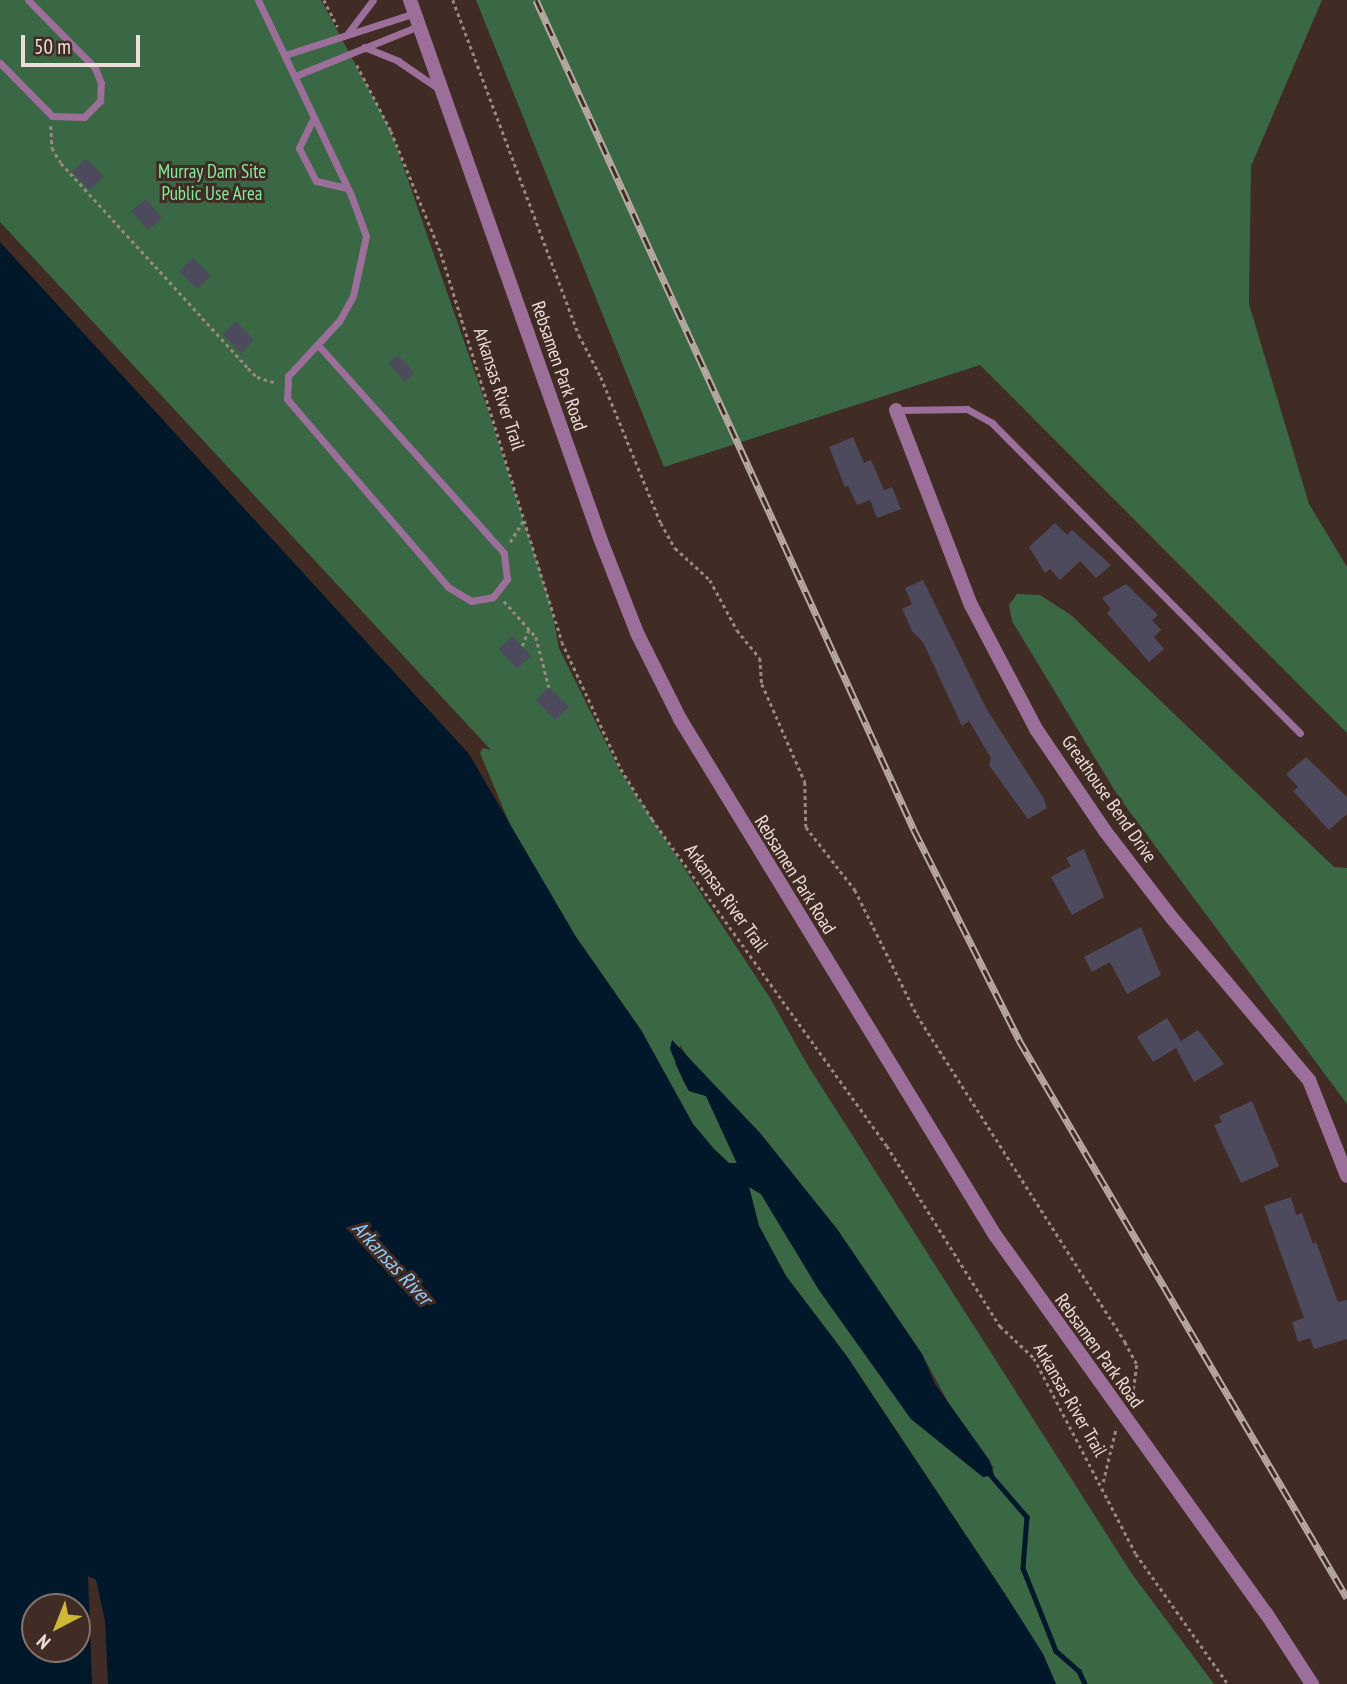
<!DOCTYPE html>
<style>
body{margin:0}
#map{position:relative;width:1347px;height:1684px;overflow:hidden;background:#402c24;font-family:"PT Sans Narrow",sans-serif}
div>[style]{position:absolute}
.green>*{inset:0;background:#3a6744}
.water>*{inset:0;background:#00182a}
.stream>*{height:4.5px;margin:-2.25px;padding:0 2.25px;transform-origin:2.25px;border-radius:2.25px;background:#00182a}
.building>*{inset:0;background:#4e4a5d}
.path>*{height:2.5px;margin-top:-1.25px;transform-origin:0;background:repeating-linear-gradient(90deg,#9a8983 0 3.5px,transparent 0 7px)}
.service>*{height:7px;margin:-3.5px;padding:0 3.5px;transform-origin:3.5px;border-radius:3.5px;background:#9b6f9a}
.minor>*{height:14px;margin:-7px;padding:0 7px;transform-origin:7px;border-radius:7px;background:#9b6f9a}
.tertiary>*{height:14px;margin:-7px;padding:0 7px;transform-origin:7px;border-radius:7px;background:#9b6f9a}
.rail>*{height:7px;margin-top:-3.5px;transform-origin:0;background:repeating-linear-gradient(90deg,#402c24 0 13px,#b9aaa4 0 26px);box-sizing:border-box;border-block:2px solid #b9aaa4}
span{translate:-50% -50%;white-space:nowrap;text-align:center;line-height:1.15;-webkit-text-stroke:6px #402c24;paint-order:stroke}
.park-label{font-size:19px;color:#82ec9c}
.street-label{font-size:19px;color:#ebded9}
.water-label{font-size:21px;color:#91cdfb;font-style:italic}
.north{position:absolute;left:21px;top:1593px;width:70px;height:70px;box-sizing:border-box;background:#402c24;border:2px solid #84736c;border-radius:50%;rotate:222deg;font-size:19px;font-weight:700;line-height:28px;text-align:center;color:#ebded9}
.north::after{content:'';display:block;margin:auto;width:24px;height:32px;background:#cfb837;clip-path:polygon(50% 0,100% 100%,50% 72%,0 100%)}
.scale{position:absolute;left:21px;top:35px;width:119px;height:32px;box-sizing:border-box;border:4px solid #ebded9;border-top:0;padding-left:9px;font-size:21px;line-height:24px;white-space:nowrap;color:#ebded9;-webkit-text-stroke:5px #402c24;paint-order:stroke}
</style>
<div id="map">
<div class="green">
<div style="clip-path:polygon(0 0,321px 0,391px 131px,490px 416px,550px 602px,559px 648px,619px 769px,770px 998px,807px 1064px,1132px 1574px,1214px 1684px,1056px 1684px,1043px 1654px,1005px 1594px,846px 1355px,786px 1276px,759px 1226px,749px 1187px,761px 1194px,819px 1290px,911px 1419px,983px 1477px,994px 1468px,960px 1424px,922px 1354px,837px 1229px,760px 1133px,691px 1062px,680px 1045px,675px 1064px,684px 1082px,689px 1091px,706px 1096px,737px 1164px,729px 1163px,714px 1149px,693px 1124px,641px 1030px,576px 937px,512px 829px,480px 753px,483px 748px,491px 750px,0 222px)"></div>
<div style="clip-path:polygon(476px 0,1322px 0,1251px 166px,1249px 304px,1309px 504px,1347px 567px,1347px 733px,980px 365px,664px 467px)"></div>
<div style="clip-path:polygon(1017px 594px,1040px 595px,1071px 615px,1334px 867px,1347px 868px,1347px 1104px,1118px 796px,1012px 621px,1009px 605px)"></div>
</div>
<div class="water">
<div style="clip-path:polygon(evenodd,0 242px,469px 754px,576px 937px,641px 1030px,693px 1124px,714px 1149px,729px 1163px,737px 1163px,706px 1096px,689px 1091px,684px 1082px,670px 1049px,672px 1040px,760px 1133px,837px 1229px,922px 1354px,935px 1384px,990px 1461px,994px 1475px,983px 1477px,911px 1419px,819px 1290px,761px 1194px,749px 1187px,759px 1226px,786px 1276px,846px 1355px,1005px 1594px,1043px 1654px,1056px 1684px,108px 1684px,105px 1621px,96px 1580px,88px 1576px,92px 1684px,0 1684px,0 242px,35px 1607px,77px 1607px,77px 1649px,35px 1649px,35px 1607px)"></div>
</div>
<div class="stream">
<div style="left:989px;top:1473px;width:58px;rotate:49.2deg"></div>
<div style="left:1027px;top:1517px;width:51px;rotate:94.5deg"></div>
<div style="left:1023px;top:1568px;width:89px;rotate:68.3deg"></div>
<div style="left:1056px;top:1651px;width:30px;rotate:41deg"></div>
<div style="left:1079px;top:1671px;width:14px;rotate:65deg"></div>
</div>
<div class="building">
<div style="clip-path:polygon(86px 159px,104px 177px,90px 190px,72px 172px)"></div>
<div style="clip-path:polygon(146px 199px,162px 218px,148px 230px,131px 211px)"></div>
<div style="clip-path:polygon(193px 258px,211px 276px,197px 289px,179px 271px)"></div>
<div style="clip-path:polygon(236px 321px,254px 340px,241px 353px,223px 334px)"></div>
<div style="clip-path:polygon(398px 355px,414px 373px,405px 382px,388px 363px)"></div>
<div style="clip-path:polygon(853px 437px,864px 463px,871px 460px,884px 490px,892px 487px,901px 509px,877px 518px,870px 500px,857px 505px,848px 486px,845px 487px,829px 447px)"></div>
<div style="clip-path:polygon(1055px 523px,1067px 535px,1072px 530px,1111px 565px,1096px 578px,1080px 561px,1060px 580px,1050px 569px,1045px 573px,1029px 547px)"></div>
<div style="clip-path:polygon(923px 580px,986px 708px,1044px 799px,1047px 808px,1028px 819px,989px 765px,991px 758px,969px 721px,962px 726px,923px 642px,912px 631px,902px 609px,912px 604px,905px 588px)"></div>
<div style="clip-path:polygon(1126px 584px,1158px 615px,1152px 620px,1161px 630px,1154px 637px,1164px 649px,1149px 662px,1107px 613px,1111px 609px,1102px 598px)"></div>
<div style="clip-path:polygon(512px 636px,531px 656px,517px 669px,499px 649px)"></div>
<div style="clip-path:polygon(549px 687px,569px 707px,555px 720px,536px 700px)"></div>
<div style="clip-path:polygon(1306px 757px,1347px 797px,1347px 814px,1329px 830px,1293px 791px,1298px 787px,1286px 774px)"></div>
<div style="clip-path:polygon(1084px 849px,1104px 897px,1072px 915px,1051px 877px,1071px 866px,1066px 858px)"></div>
<div style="clip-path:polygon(1141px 927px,1161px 975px,1127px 994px,1110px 962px,1092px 972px,1084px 957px)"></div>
<div style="clip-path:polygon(1167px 1018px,1181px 1041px,1198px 1030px,1224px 1064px,1194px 1082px,1176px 1048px,1153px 1062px,1137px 1037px)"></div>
<div style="clip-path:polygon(1252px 1101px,1279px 1166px,1241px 1183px,1214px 1125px,1222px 1122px,1219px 1116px)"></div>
<div style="clip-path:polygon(1291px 1197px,1296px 1215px,1302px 1213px,1313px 1244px,1316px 1242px,1338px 1302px,1347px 1300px,1347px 1339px,1314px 1349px,1310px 1338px,1298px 1342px,1292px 1322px,1304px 1318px,1264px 1206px)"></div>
</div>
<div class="path">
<div style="left:324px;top:0;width:30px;rotate:63deg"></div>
<div style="left:453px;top:0;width:358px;rotate:69.4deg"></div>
<div style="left:579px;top:335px;width:47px;rotate:62.4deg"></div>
<div style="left:601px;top:377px;width:158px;rotate:67.7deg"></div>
<div style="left:661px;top:523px;width:29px;rotate:61deg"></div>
<div style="left:675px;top:548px;width:47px;rotate:42.4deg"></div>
<div style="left:710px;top:580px;width:57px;rotate:61.6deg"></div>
<div style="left:737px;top:630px;width:36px;rotate:51deg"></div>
<div style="left:760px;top:658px;width:26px;rotate:86deg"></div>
<div style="left:762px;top:684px;width:107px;rotate:66.3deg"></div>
<div style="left:805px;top:782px;width:45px;rotate:88.7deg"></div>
<div style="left:806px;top:827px;width:80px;rotate:52.1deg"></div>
<div style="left:855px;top:890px;width:140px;rotate:63.6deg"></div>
<div style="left:917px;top:1015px;width:388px;rotate:57.5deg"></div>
<div style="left:1125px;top:1342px;width:26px;rotate:62deg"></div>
<div style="left:1137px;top:1365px;width:36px;rotate:98deg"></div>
<div style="left:357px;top:65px;width:74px;rotate:62.7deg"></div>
<div style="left:391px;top:131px;width:132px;rotate:67.7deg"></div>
<div style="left:441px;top:253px;width:407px;rotate:72.7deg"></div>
<div style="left:562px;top:642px;width:140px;rotate:65.1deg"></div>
<div style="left:621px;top:769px;width:59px;rotate:58.2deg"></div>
<div style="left:652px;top:819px;width:403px;rotate:54.3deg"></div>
<div style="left:887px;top:1146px;width:213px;rotate:57.9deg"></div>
<div style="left:1000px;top:1326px;width:47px;rotate:43.3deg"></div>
<div style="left:1034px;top:1358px;width:221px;rotate:62.5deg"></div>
<div style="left:1136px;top:1554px;width:159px;rotate:54.7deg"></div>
<div style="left:51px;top:126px;width:22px;rotate:87deg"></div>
<div style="left:52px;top:148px;width:17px;rotate:59deg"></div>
<div style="left:61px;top:163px;width:277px;rotate:47.6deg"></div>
<div style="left:248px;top:368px;width:13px;rotate:45deg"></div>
<div style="left:257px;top:377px;width:21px;rotate:17deg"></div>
<div style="left:510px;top:542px;width:28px;rotate:-58deg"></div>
<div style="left:504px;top:601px;width:48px;rotate:48.4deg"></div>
<div style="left:536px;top:637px;width:52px;rotate:75.4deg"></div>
<div style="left:522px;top:646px;width:18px;rotate:-68deg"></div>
<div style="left:1103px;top:1482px;width:56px;rotate:-76.5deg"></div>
</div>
<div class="service">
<div style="left:258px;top:0;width:216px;rotate:64.5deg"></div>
<div style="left:351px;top:195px;width:44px;rotate:69.9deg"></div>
<div style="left:366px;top:236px;width:61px;rotate:102.2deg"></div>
<div style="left:353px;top:296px;width:29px;rotate:119deg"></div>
<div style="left:339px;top:321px;width:75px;rotate:132.8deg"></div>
<div style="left:288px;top:376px;width:23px;rotate:92deg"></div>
<div style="left:287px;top:399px;width:248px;rotate:49.4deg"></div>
<div style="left:448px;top:587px;width:27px;rotate:31deg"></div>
<div style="left:471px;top:601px;width:22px;rotate:-10deg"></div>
<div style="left:493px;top:597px;width:23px;rotate:-52deg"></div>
<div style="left:507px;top:579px;width:26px;rotate:-97deg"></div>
<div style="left:504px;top:553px;width:279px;rotate:-131.8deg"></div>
<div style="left:348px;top:33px;width:41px;rotate:-52.9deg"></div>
<div style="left:364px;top:47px;width:37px;rotate:22deg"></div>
<div style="left:398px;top:61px;width:50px;rotate:34.3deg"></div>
<div style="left:285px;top:55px;width:137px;rotate:-17.9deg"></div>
<div style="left:0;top:63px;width:74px;rotate:45.5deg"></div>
<div style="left:52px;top:116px;width:32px;rotate:2deg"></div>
<div style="left:84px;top:117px;width:23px;rotate:-45deg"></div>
<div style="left:100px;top:101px;width:18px;rotate:-87deg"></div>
<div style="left:101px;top:83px;width:16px;rotate:-112deg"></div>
<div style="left:95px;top:68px;width:95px;rotate:-134.6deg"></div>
<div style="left:295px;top:76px;width:134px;rotate:-22deg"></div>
<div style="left:313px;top:119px;width:32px;rotate:116deg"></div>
<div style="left:299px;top:148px;width:37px;rotate:63deg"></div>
<div style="left:316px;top:181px;width:32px;rotate:13deg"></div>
<div style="left:896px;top:410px;width:71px;rotate:-0.8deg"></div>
<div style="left:967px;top:409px;width:29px;rotate:29deg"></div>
<div style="left:992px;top:423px;width:437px;rotate:45.2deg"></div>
</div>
<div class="minor">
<div style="left:896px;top:410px;width:209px;rotate:69deg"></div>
<div style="left:971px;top:605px;width:140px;rotate:62.3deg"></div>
<div style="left:1036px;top:729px;width:123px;rotate:55.9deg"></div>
<div style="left:1105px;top:831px;width:110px;rotate:52.4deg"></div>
<div style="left:1172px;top:918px;width:212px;rotate:49.8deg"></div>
<div style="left:1309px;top:1080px;width:103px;rotate:68.4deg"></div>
</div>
<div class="tertiary">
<div style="left:410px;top:0;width:571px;rotate:70.55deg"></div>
<div style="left:600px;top:538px;width:102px;rotate:68.7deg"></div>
<div style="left:637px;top:633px;width:96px;rotate:63.4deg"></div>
<div style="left:680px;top:719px;width:605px;rotate:58.6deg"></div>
<div style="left:995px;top:1235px;width:465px;rotate:54.4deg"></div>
<div style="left:1266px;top:1613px;width:85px;rotate:57.1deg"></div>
</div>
<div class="rail">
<div style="left:536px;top:0;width:912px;rotate:65.51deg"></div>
<div style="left:914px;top:830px;width:235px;rotate:63.4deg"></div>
<div style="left:1019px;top:1040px;width:647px;rotate:59.55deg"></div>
</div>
<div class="park-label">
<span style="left:212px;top:183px">Murray Dam Site<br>Public Use Area</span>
</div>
<div class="street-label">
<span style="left:559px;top:366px;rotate:71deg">Rebsamen Park Road</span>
<span style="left:499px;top:389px;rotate:72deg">Arkansas River Trail</span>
<span style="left:1109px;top:799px;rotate:55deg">Greathouse Bend Drive</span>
<span style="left:795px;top:875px;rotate:58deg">Rebsamen Park Road</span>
<span style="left:726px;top:898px;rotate:54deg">Arkansas River Trail</span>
<span style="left:1099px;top:1351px;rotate:54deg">Rebsamen Park Road</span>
<span style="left:1070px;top:1400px;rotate:60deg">Arkansas River Trail</span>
</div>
<div class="water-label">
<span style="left:392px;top:1263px;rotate:47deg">Arkansas River</span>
</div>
<div class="north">N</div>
<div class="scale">50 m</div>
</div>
